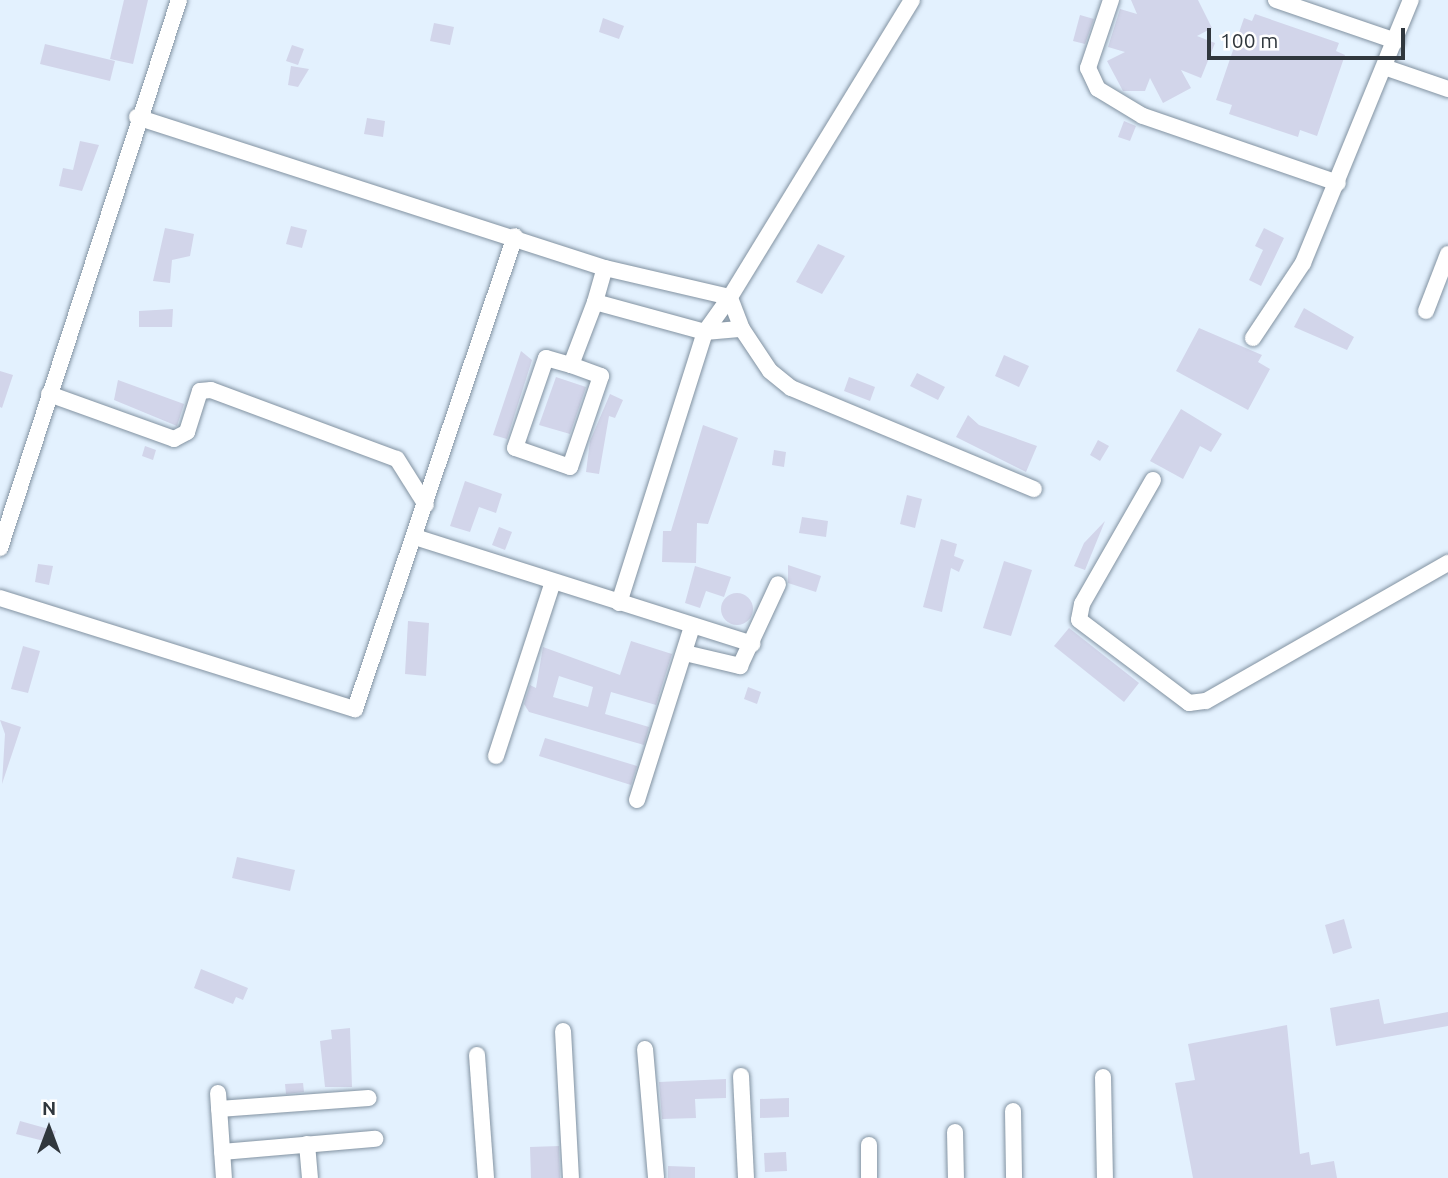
<!DOCTYPE html>
<style>
body{margin:0}
#map{position:relative;width:1448px;height:1178px;overflow:hidden;background:#e3f1fe;font-family:Ubuntu,sans-serif}
div>[style]{position:absolute}
.building>*{inset:0;background:#d2d5ea}
.round{border-radius:50%}
.roads{filter:drop-shadow(0 0 2px #8292a1) drop-shadow(0 0 2px #8292a1)}
.minor>*{height:16px;margin:-8px;padding:0 8px;transform-origin:8px;border-radius:8px;background:#fff}
span{translate:-50% -50%;white-space:nowrap;text-align:center;line-height:1.15;-webkit-text-stroke:5px #fff;paint-order:stroke}
.north{position:absolute;left:14px;top:1094px;width:70px;height:70px;-webkit-text-stroke:5px #fff;paint-order:stroke;rotate:0deg;font-size:19px;font-weight:700;line-height:28px;text-align:center;color:#30373d}
.north::after{content:'';display:block;margin:auto;width:24px;height:32px;background:#30373d;clip-path:polygon(50% 0,100% 100%,50% 72%,0 100%)}
.scale{position:absolute;left:1207px;top:28px;width:198px;height:32px;box-sizing:border-box;border:4px solid #30373d;border-top:0;padding-left:9px;font-size:21px;line-height:24px;white-space:nowrap;color:#30373d;-webkit-text-stroke:5px #fff;paint-order:stroke}
</style>
<div id="map">
<div class="building">
<div style="clip-path:polygon(124px 0,148px 0,133px 64px,110px 59px)"></div>
<div style="clip-path:polygon(1131px 0,1198px 0,1212px 28px,1197px 36px,1215px 43px,1201px 78px,1181px 70px,1191px 88px,1163px 103px,1150px 78px,1145px 91px,1123px 91px,1107px 61px,1125px 52px,1108px 47px,1120px 9px,1137px 14px)"></div>
<div style="clip-path:polygon(1255px 14px,1339px 43px,1336px 51px,1345px 55px,1317px 136px,1300px 130px,1298px 137px,1229px 114px,1232px 105px,1216px 100px,1244px 18px,1252px 21px)"></div>
<div style="clip-path:polygon(1080px 15px,1094px 19px,1085px 44px,1073px 41px)"></div>
<div style="clip-path:polygon(603px 18px,624px 26px,619px 39px,599px 32px)"></div>
<div style="clip-path:polygon(434px 23px,454px 27px,450px 45px,430px 41px)"></div>
<div style="clip-path:polygon(45px 44px,115px 61px,110px 81px,40px 64px)"></div>
<div style="clip-path:polygon(292px 45px,304px 49px,298px 65px,286px 61px)"></div>
<div style="clip-path:polygon(291px 66px,309px 69px,298px 87px,288px 85px)"></div>
<div style="clip-path:polygon(367px 118px,385px 121px,383px 137px,364px 134px)"></div>
<div style="clip-path:polygon(1124px 121px,1136px 126px,1130px 141px,1118px 137px)"></div>
<div style="clip-path:polygon(80px 141px,99px 145px,82px 191px,59px 186px,63px 168px,73px 170px)"></div>
<div style="clip-path:polygon(291px 226px,307px 230px,302px 248px,286px 244px)"></div>
<div style="clip-path:polygon(165px 228px,194px 234px,190px 256px,172px 260px,170px 283px,153px 281px)"></div>
<div style="clip-path:polygon(1264px 228px,1284px 238px,1261px 286px,1249px 280px,1263px 250px,1255px 246px)"></div>
<div style="clip-path:polygon(818px 244px,845px 256px,822px 294px,796px 282px)"></div>
<div style="clip-path:polygon(1304px 308px,1354px 337px,1347px 350px,1294px 327px)"></div>
<div style="clip-path:polygon(173px 309px,172px 327px,139px 327px,139px 311px)"></div>
<div style="clip-path:polygon(1199px 328px,1262px 355px,1258px 362px,1270px 369px,1248px 410px,1176px 371px)"></div>
<div style="clip-path:polygon(521px 351px,532px 360px,507px 439px,493px 435px)"></div>
<div style="clip-path:polygon(1004px 355px,1029px 366px,1019px 387px,995px 376px)"></div>
<div style="clip-path:polygon(0 371px,13px 375px,2px 408px,0 407px)"></div>
<div style="clip-path:polygon(917px 373px,945px 387px,938px 400px,910px 386px)"></div>
<div style="clip-path:polygon(556px 377px,586px 387px,570px 434px,539px 425px)"></div>
<div style="clip-path:polygon(849px 377px,875px 387px,870px 401px,844px 391px)"></div>
<div style="clip-path:polygon(118px 380px,184px 404px,177px 426px,114px 400px)"></div>
<div style="clip-path:polygon(610px 394px,623px 400px,615px 418px,609px 416px,599px 474px,586px 472px,590px 441px)"></div>
<div style="clip-path:polygon(1181px 409px,1222px 434px,1211px 452px,1200px 446px,1183px 479px,1150px 461px)"></div>
<div style="clip-path:polygon(968px 415px,979px 425px,1037px 446px,1026px 472px,956px 437px)"></div>
<div style="clip-path:polygon(703px 425px,738px 438px,708px 524px,697px 523px,696px 563px,662px 562px,663px 531px,671px 531px)"></div>
<div style="clip-path:polygon(1098px 440px,1109px 446px,1100px 461px,1090px 455px)"></div>
<div style="clip-path:polygon(145px 446px,156px 450px,153px 460px,142px 456px)"></div>
<div style="clip-path:polygon(774px 450px,786px 452px,784px 467px,772px 465px)"></div>
<div style="clip-path:polygon(465px 481px,502px 494px,496px 513px,479px 507px,470px 532px,450px 526px)"></div>
<div style="clip-path:polygon(907px 495px,922px 499px,915px 528px,900px 524px)"></div>
<div style="clip-path:polygon(802px 517px,828px 521px,826px 537px,799px 533px)"></div>
<div style="clip-path:polygon(1105px 521px,1085px 570px,1074px 566px,1084px 543px)"></div>
<div style="clip-path:polygon(499px 527px,512px 532px,505px 550px,492px 545px)"></div>
<div style="clip-path:polygon(941px 539px,957px 544px,954px 556px,964px 560px,959px 572px,951px 568px,942px 612px,923px 607px)"></div>
<div style="clip-path:polygon(1004px 561px,1032px 570px,1011px 636px,983px 628px)"></div>
<div style="clip-path:polygon(38px 564px,53px 566px,49px 585px,35px 582px)"></div>
<div style="clip-path:polygon(788px 565px,821px 576px,816px 592px,788px 583px)"></div>
<div style="clip-path:polygon(695px 566px,731px 577px,724px 597px,706px 591px,700px 608px,685px 603px)"></div>
<div class="round" style="left:721px;top:593px;width:32px;height:32px"></div>
<div style="clip-path:polygon(408px 621px,429px 623px,426px 676px,405px 674px)"></div>
<div style="clip-path:polygon(1069px 628px,1139px 683px,1124px 702px,1054px 646px)"></div>
<div style="clip-path:polygon(evenodd,631px 641px,672px 654px,656px 705px,611px 692px,605px 714px,649px 727px,644px 745px,529px 712px,524px 704px,530px 685px,536px 688px,543px 647px,620px 675px,631px 641px,559px 676px,593px 687px,588px 707px,553px 697px,559px 676px)"></div>
<div style="clip-path:polygon(23px 646px,40px 651px,28px 693px,11px 689px)"></div>
<div style="clip-path:polygon(748px 687px,761px 692px,757px 704px,744px 699px)"></div>
<div style="clip-path:polygon(0 720px,21px 727px,2px 784px,5px 734px)"></div>
<div style="clip-path:polygon(545px 738px,637px 766px,631px 785px,539px 756px)"></div>
<div style="clip-path:polygon(237px 857px,295px 870px,290px 891px,232px 878px)"></div>
<div style="clip-path:polygon(1344px 919px,1352px 948px,1333px 954px,1325px 925px)"></div>
<div style="clip-path:polygon(201px 969px,248px 988px,243px 1000px,236px 997px,233px 1004px,194px 988px)"></div>
<div style="clip-path:polygon(1379px 999px,1384px 1024px,1448px 1012px,1448px 1026px,1336px 1046px,1330px 1008px)"></div>
<div style="clip-path:polygon(1287px 1025px,1300px 1154px,1309px 1152px,1311px 1165px,1334px 1161px,1337px 1178px,1193px 1178px,1175px 1083px,1195px 1080px,1188px 1044px)"></div>
<div style="clip-path:polygon(350px 1028px,352px 1087px,325px 1087px,320px 1041px,332px 1039px,331px 1030px)"></div>
<div style="clip-path:polygon(726px 1079px,726px 1098px,695px 1099px,696px 1118px,662px 1119px,659px 1082px)"></div>
<div style="clip-path:polygon(303px 1083px,304px 1092px,286px 1094px,285px 1084px)"></div>
<div style="clip-path:polygon(789px 1098px,789px 1117px,760px 1118px,760px 1099px)"></div>
<div style="clip-path:polygon(20px 1121px,56px 1131px,52px 1143px,16px 1134px)"></div>
<div style="clip-path:polygon(559px 1146px,560px 1178px,531px 1178px,530px 1147px)"></div>
<div style="clip-path:polygon(786px 1152px,787px 1171px,765px 1172px,764px 1153px)"></div>
<div style="clip-path:polygon(668px 1166px,695px 1167px,695px 1178px,668px 1178px)"></div>
</div>
<div class="roads">
<div class="minor">
<div style="left:1111px;top:0;width:72px;rotate:108.7deg"></div>
<div style="left:1088px;top:68px;width:23px;rotate:65deg"></div>
<div style="left:1098px;top:89px;width:52px;rotate:31deg"></div>
<div style="left:1143px;top:116px;width:206px;rotate:19deg"></div>
<div style="left:1276px;top:0;width:127px;rotate:18.9deg"></div>
<div style="left:1387px;top:68px;width:65px;rotate:19deg"></div>
<div style="left:137px;top:117px;width:492px;rotate:17.9deg"></div>
<div style="left:605px;top:268px;width:128px;rotate:13.1deg"></div>
<div style="left:730px;top:297px;width:348px;rotate:-58.5deg"></div>
<div style="left:595px;top:302px;width:35px;rotate:-74deg"></div>
<div style="left:1426px;top:311px;width:61px;rotate:-68.9deg"></div>
<div style="left:742px;top:329px;width:50px;rotate:56.3deg"></div>
<div style="left:770px;top:371px;width:27px;rotate:39deg"></div>
<div style="left:791px;top:388px;width:263px;rotate:22.6deg"></div>
<div style="left:1253px;top:338px;width:90px;rotate:-56.3deg"></div>
<div style="left:1303px;top:263px;width:284px;rotate:-67.7deg"></div>
<div style="left:571px;top:365px;width:32px;rotate:20deg"></div>
<div style="left:601px;top:376px;width:96px;rotate:108.8deg"></div>
<div style="left:570px;top:467px;width:58px;rotate:-160.9deg"></div>
<div style="left:515px;top:448px;width:95px;rotate:-71deg"></div>
<div style="left:546px;top:358px;width:26px;rotate:16deg"></div>
<div style="left:571px;top:365px;width:67px;rotate:-69.1deg"></div>
<div style="left:595px;top:302px;width:114px;rotate:15.3deg"></div>
<div style="left:705px;top:332px;width:37px;rotate:-5deg"></div>
<div style="left:742px;top:329px;width:34px;rotate:-111deg"></div>
<div style="left:49px;top:394px;width:133px;rotate:19.8deg"></div>
<div style="left:174px;top:439px;width:15px;rotate:-28deg"></div>
<div style="left:187px;top:432px;width:43px;rotate:-72.4deg"></div>
<div style="left:200px;top:391px;width:11px;rotate:-5deg"></div>
<div style="left:211px;top:390px;width:198px;rotate:20.4deg"></div>
<div style="left:397px;top:459px;width:54px;rotate:57.8deg"></div>
<div style="left:1153px;top:480px;width:143px;rotate:119.8deg"></div>
<div style="left:1082px;top:604px;width:16px;rotate:101deg"></div>
<div style="left:1079px;top:620px;width:138px;rotate:37deg"></div>
<div style="left:1189px;top:703px;width:17px;rotate:-7deg"></div>
<div style="left:1206px;top:701px;width:279px;rotate:-29.7deg"></div>
<div style="left:415px;top:537px;width:354px;rotate:17.6deg"></div>
<div style="left:0;top:548px;width:576px;rotate:-71.91deg"></div>
<div style="left:0;top:598px;width:372px;rotate:17.4deg"></div>
<div style="left:355px;top:709px;width:499px;rotate:-71.3deg"></div>
<div style="left:619px;top:603px;width:284px;rotate:-72.4deg"></div>
<div style="left:705px;top:332px;width:43px;rotate:-54.5deg"></div>
<div style="left:685px;top:653px;width:57px;rotate:13.3deg"></div>
<div style="left:740px;top:666px;width:90px;rotate:-65.1deg"></div>
<div style="left:496px;top:756px;width:183px;rotate:-71.9deg"></div>
<div style="left:637px;top:800px;width:182px;rotate:-72.4deg"></div>
<div style="left:563px;top:1031px;width:147px;rotate:86.9deg"></div>
<div style="left:645px;top:1049px;width:129px;rotate:85.1deg"></div>
<div style="left:477px;top:1055px;width:123px;rotate:85.8deg"></div>
<div style="left:741px;top:1076px;width:102px;rotate:87.2deg"></div>
<div style="left:1103px;top:1077px;width:101px;rotate:88.9deg"></div>
<div style="left:218px;top:1093px;width:85px;rotate:86deg"></div>
<div style="left:219px;top:1109px;width:150px;rotate:-4.2deg"></div>
<div style="left:1013px;top:1111px;width:67px;rotate:89.1deg"></div>
<div style="left:955px;top:1132px;width:46px;rotate:88.8deg"></div>
<div style="left:307px;top:1144px;width:34px;rotate:85deg"></div>
<div style="left:869px;top:1145px;width:33px;rotate:90deg"></div>
<div style="left:222px;top:1152px;width:154px;rotate:-4.9deg"></div>
</div>
</div>
<div class="north">N</div>
<div class="scale">100 m</div>
</div>
